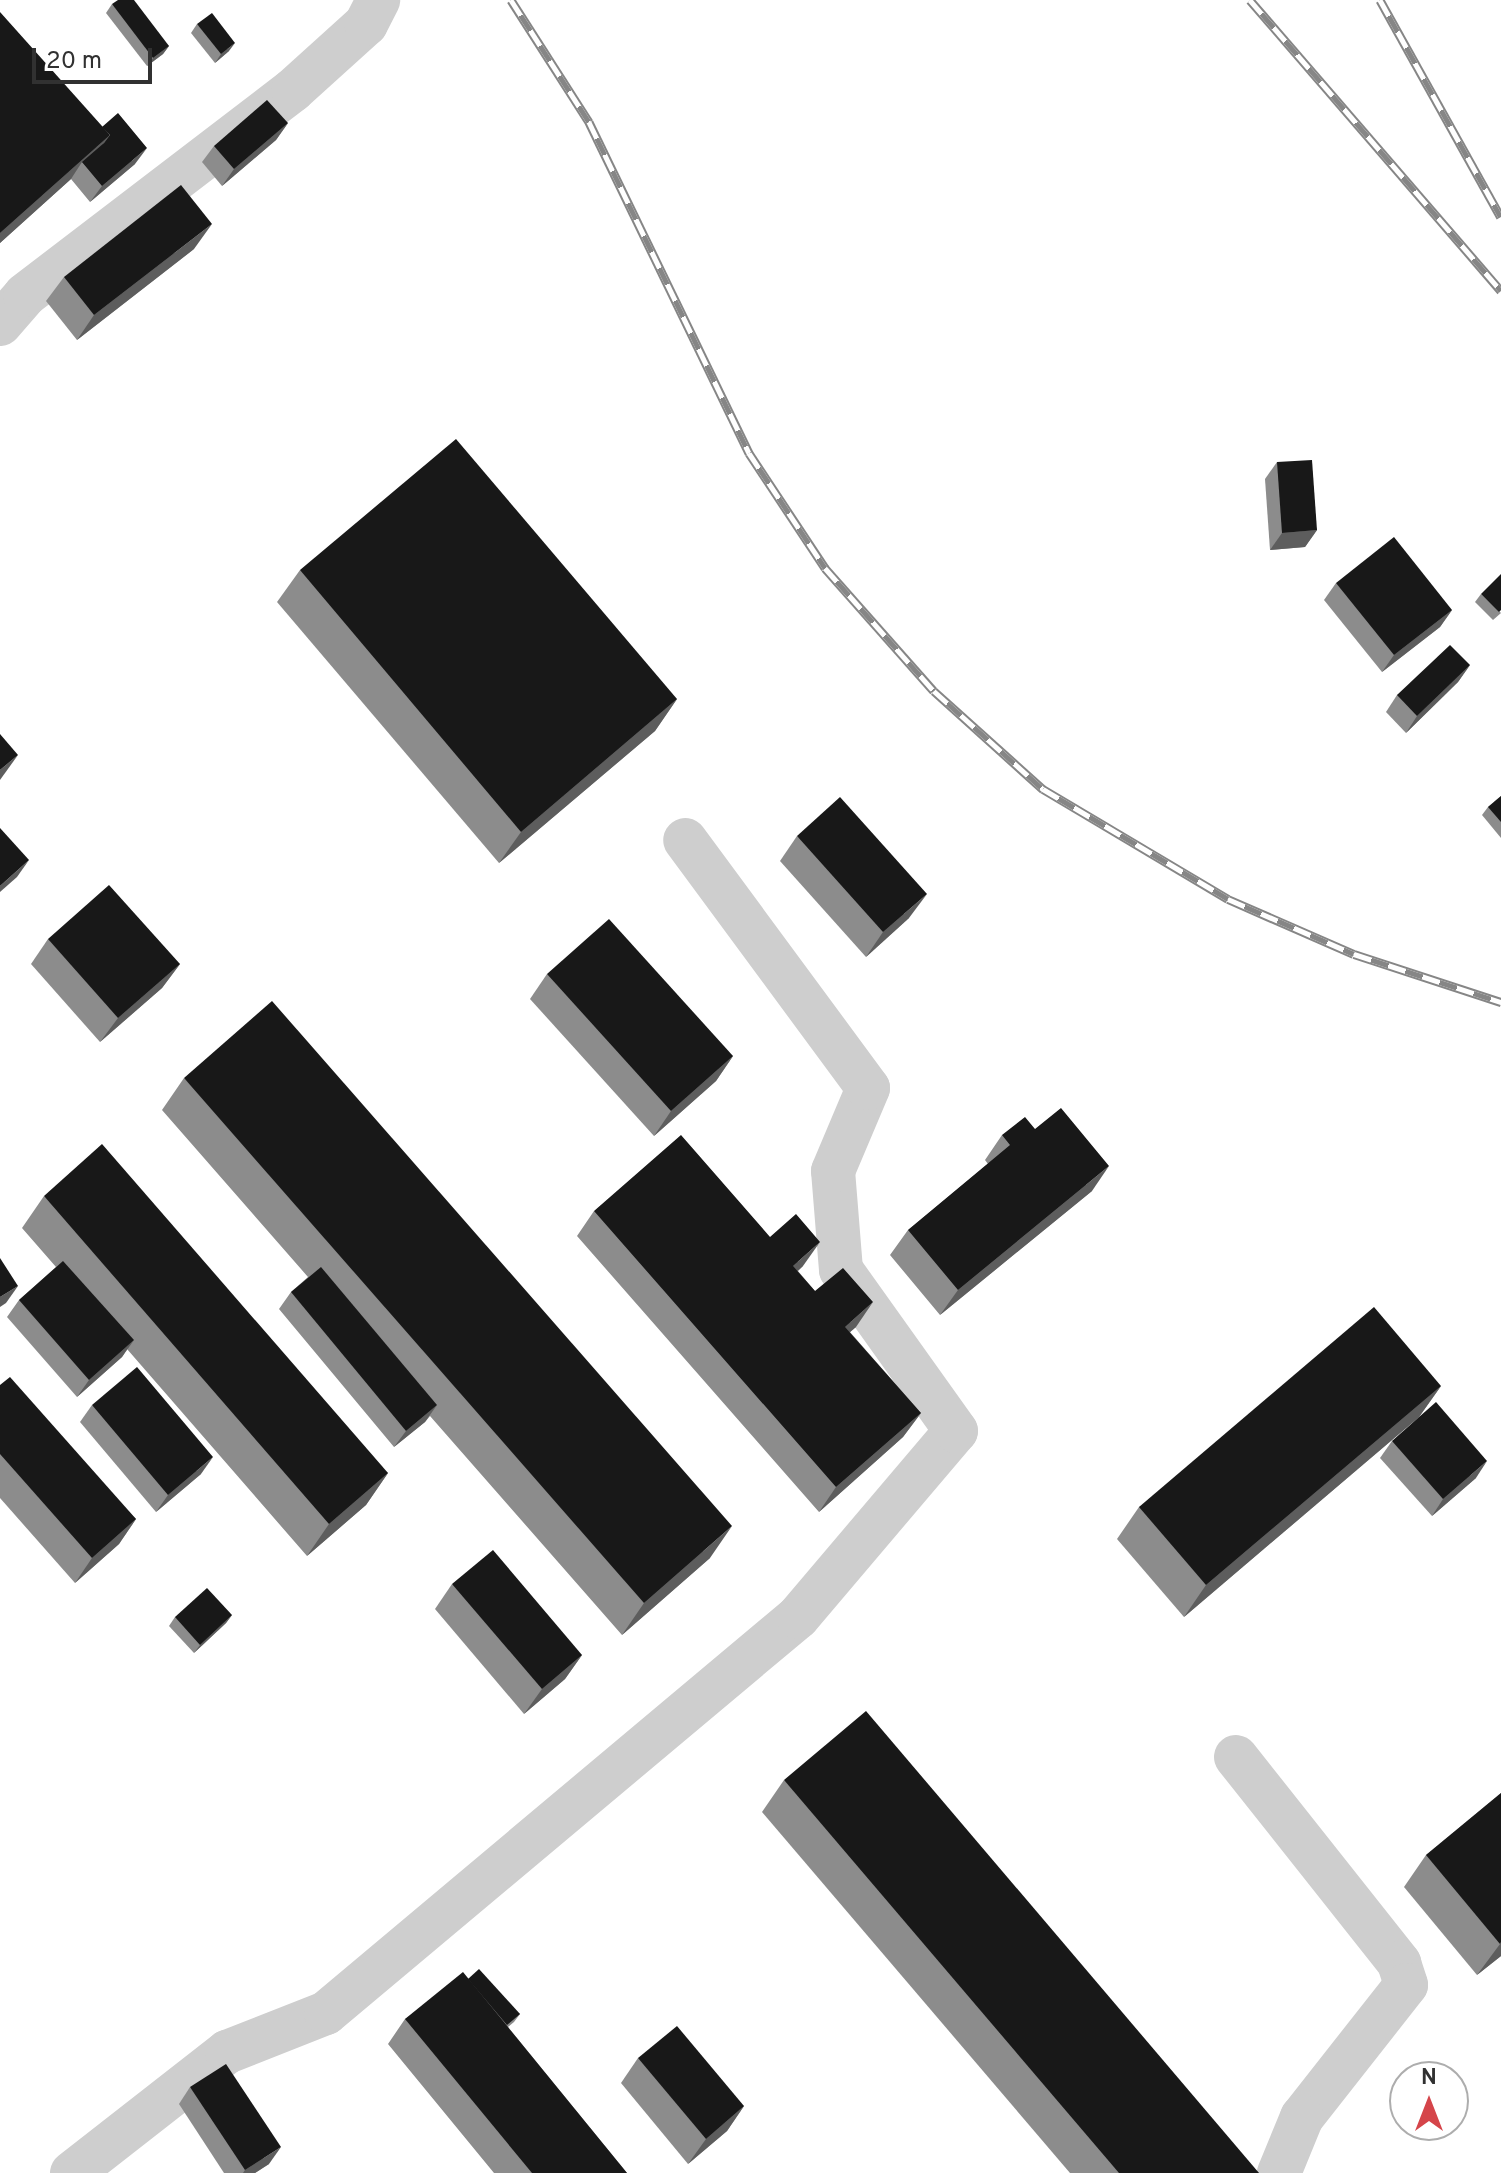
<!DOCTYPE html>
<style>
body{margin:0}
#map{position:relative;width:1501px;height:2173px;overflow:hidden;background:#fff;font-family:Overpass,sans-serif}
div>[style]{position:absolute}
.minor>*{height:44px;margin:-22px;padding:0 22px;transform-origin:22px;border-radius:22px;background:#cecece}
.rail>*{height:9px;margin-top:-4.5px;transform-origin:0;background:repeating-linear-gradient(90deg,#fff 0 18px,#868686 0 36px);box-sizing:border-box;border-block:2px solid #868686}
.wall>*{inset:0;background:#8c8c8c}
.shaded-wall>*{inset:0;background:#5d5d5d}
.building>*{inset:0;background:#181818}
span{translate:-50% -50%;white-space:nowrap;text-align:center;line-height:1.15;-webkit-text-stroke:8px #fff;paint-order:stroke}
.north{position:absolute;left:1389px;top:2061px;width:80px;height:80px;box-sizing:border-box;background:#fff;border:2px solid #adadad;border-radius:50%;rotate:0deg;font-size:22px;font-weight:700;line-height:32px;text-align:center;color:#313131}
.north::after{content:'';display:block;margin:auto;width:28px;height:36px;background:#d5454a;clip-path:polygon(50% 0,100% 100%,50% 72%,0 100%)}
.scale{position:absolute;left:32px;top:48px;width:120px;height:36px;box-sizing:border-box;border:4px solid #313131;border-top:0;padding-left:10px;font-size:24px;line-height:28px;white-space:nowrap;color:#313131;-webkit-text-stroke:6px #fff;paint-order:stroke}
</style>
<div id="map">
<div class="minor">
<div style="left:0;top:324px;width:38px;rotate:-49deg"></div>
<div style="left:25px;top:295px;width:337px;rotate:-37.4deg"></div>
<div style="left:293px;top:90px;width:98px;rotate:-42.1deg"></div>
<div style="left:366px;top:24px;width:27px;rotate:-63deg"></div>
<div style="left:1236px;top:1757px;width:263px;rotate:51.6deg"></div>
<div style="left:1399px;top:1963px;width:23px;rotate:72deg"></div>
<div style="left:1406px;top:1985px;width:168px;rotate:128.2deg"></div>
<div style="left:1302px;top:2117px;width:61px;rotate:112.3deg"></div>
<div style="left:72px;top:2173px;width:197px;rotate:-38deg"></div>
<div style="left:227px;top:2052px;width:106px;rotate:-21.5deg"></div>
<div style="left:326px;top:2013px;width:616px;rotate:-40deg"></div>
<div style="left:798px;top:1617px;width:244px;rotate:-49.7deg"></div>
<div style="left:956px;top:1431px;width:198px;rotate:-125.5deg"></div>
<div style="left:841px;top:1270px;width:99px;rotate:-94.6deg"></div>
<div style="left:833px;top:1171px;width:90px;rotate:-67.1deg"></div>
<div style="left:868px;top:1088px;width:308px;rotate:-126.4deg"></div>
</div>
<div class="rail">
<div style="left:511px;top:0;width:145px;rotate:57.4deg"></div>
<div style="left:589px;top:122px;width:368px;rotate:64.2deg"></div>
<div style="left:749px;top:453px;width:138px;rotate:56.5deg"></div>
<div style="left:825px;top:568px;width:164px;rotate:48.5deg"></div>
<div style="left:934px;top:691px;width:147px;rotate:42deg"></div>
<div style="left:1043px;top:789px;width:215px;rotate:30.7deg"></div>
<div style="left:1228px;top:899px;width:137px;rotate:23.6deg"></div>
<div style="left:1354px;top:954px;width:155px;rotate:18.1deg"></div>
<div style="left:1250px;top:0;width:384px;rotate:49.2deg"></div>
<div style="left:1380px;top:0;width:248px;rotate:60.9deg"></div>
</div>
<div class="wall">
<div style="clip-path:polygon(112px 4px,169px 46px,163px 54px,147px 66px,106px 13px)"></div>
<div style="clip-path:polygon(0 13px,135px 164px,90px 202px,71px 179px,0 243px)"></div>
<div style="clip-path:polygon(197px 24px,229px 51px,215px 63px,191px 33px)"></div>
<div style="clip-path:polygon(288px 123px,276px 140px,222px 186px,202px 162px,214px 146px)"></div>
<div style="clip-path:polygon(194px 249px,77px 340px,46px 301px,64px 277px)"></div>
<div style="clip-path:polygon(1277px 462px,1317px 530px,1305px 547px,1270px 550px,1265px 479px)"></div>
<div style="clip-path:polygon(300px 570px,677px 699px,655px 731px,499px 863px,277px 602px)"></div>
<div style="clip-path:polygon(1336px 583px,1452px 610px,1440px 627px,1382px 672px,1324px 600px)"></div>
<div style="clip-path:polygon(1481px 594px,1501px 613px,1493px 620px,1475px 602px)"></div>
<div style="clip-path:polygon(1470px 665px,1458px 682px,1406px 733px,1386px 712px,1397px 695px)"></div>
<div style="clip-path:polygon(1501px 796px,1501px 838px,1482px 815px,1488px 807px)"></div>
<div style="clip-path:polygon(797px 836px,909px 918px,866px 957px,780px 861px)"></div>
<div style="clip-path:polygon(48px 939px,180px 964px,162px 988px,100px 1042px,31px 964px)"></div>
<div style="clip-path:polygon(547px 974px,733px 1056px,716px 1081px,654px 1136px,530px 999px)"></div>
<div style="clip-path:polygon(184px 1078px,710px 1558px,622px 1635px,430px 1416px,425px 1422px,394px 1447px,279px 1309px,291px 1292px,308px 1277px,162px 1110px)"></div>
<div style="clip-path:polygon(1035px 1129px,1092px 1191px,940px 1315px,890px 1255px,908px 1230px,988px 1164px,985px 1160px,1002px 1135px)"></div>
<div style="clip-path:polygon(44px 1196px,388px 1473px,366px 1505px,307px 1556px,127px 1349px,122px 1357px,77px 1397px,7px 1317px,19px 1300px,56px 1267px,22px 1228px)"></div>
<div style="clip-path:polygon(594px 1211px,770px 1237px,803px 1266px,798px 1271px,815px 1291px,856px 1327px,850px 1332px,921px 1413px,903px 1437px,819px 1512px,577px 1236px)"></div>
<div style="clip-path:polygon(0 1385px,136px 1519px,119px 1544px,75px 1583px,0 1498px)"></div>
<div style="clip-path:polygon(1441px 1386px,1419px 1417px,1184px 1617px,1117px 1539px,1139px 1507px)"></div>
<div style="clip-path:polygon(92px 1405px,201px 1474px,156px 1512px,80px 1422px)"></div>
<div style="clip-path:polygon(1392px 1441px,1476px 1478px,1432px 1516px,1380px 1458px)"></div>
<div style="clip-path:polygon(452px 1584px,582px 1655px,565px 1679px,524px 1714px,435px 1609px)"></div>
<div style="clip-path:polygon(232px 1615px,226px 1623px,194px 1653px,169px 1626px,175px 1617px)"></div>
<div style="clip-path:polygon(784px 1780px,1259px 2173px,1070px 2173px,762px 1812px)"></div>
<div style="clip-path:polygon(1501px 1793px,1501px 1956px,1477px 1975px,1404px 1887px,1426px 1855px)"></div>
<div style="clip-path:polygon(468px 1979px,520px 2014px,514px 2022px,508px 2027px,627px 2173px,494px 2173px,388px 2044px,405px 2019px)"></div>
<div style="clip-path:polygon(638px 2058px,744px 2106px,727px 2131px,688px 2164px,621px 2083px)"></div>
<div style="clip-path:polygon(190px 2087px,269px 2164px,255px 2173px,224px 2173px,179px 2104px)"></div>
</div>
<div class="shaded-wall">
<div style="clip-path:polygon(235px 43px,229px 51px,215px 63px,221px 54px)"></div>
<div style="clip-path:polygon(169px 46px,163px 54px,147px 66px,153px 58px)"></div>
<div style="clip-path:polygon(288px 123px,276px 140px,222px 186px,234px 169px)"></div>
<div style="clip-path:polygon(110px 135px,86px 166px,82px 162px,71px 179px,0 243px,0 233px)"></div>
<div style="clip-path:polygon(147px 148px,135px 164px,90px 202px,102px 186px)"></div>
<div style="clip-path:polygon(212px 224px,194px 249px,77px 340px,94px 315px)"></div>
<div style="clip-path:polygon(1317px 530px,1305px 547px,1270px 550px,1282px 533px)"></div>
<div style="clip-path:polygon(1452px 610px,1440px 627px,1382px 672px,1394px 655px)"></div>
<div style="clip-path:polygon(1470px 665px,1458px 682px,1406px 733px,1417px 716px)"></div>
<div style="clip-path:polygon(677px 699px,655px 731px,499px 863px,521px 832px)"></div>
<div style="clip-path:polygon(18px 755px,0 780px,0 770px)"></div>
<div style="clip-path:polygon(29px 860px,17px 877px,0 892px,0 886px)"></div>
<div style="clip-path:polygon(927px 894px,909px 918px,866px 957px,883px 932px)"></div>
<div style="clip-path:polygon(180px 964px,162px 988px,100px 1042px,118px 1018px)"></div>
<div style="clip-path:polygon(733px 1056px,716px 1081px,654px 1136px,671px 1111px)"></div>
<div style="clip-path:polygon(1109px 1166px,1092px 1191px,940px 1315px,958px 1290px)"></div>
<div style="clip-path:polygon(820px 1242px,803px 1266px,776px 1290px,793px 1266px)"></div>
<div style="clip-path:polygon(18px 1286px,6px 1303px,0 1307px,0 1297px)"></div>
<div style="clip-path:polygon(873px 1302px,856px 1327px,828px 1351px,845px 1327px)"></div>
<div style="clip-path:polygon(134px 1340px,122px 1357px,77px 1397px,89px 1380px)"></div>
<div style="clip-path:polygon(1441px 1386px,1419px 1417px,1184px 1617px,1206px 1585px)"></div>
<div style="clip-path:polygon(437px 1405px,425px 1422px,394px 1447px,406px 1431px)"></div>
<div style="clip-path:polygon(921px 1413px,903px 1437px,819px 1512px,836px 1487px)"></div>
<div style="clip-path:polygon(213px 1457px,201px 1474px,156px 1512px,168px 1495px)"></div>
<div style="clip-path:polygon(1487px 1461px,1476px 1478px,1432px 1516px,1443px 1499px)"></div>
<div style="clip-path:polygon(388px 1473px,366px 1505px,307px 1556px,329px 1524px)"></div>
<div style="clip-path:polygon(136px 1519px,119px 1544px,75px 1583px,92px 1558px)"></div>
<div style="clip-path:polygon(732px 1526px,710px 1558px,622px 1635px,644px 1603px)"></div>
<div style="clip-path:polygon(232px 1615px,226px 1623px,194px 1653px,200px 1645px)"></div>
<div style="clip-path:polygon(582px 1655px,565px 1679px,524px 1714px,542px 1689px)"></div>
<div style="clip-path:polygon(1501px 1942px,1501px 1956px,1477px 1975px,1500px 1944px)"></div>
<div style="clip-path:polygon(744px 2106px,727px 2131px,688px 2164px,706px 2139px)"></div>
<div style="clip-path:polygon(281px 2147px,269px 2164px,255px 2173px,243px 2173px,245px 2170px)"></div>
</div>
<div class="building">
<div style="clip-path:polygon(118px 0,134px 0,169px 46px,153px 58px,112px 4px)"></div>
<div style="clip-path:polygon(0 12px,110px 135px,0 233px)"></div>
<div style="clip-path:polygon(212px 13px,235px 43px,221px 54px,197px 24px)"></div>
<div style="clip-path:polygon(267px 100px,288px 123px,234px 169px,214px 146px)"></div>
<div style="clip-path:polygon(118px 113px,147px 148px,102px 186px,82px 162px,104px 143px,110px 135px,102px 127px)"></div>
<div style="clip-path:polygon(181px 185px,212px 224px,94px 315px,64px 277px)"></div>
<div style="clip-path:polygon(456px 439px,677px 699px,521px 832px,300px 570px)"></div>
<div style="clip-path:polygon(1312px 460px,1317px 530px,1282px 533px,1277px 462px)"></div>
<div style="clip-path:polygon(1394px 537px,1452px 610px,1394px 655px,1336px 583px)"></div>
<div style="clip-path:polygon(1501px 574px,1501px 610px,1499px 612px,1481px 594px)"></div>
<div style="clip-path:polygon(1450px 645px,1470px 665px,1417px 716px,1397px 695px)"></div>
<div style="clip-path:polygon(0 734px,18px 755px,0 770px)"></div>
<div style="clip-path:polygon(1501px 796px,1501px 822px,1488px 807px)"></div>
<div style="clip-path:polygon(840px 797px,927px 894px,883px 932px,797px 836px)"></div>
<div style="clip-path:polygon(0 828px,29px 860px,0 886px)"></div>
<div style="clip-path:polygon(109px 885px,180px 964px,118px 1018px,48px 939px)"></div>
<div style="clip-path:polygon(609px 919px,733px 1056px,671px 1111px,547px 974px)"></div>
<div style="clip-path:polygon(272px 1001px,732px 1526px,644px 1603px,184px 1078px)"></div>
<div style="clip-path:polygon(1061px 1108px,1109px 1166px,958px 1290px,908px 1230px,1010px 1145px,1002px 1135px,1025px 1117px,1035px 1129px)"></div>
<div style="clip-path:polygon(681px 1135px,770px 1237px,796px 1214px,820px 1242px,793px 1266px,815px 1291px,843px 1268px,873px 1302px,845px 1327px,921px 1413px,836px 1487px,594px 1211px)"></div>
<div style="clip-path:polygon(102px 1144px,388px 1473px,329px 1524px,44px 1196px)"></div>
<div style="clip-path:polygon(0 1258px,18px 1286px,0 1297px)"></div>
<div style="clip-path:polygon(63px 1261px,134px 1340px,89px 1380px,19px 1300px)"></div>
<div style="clip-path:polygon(321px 1267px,437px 1405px,406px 1431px,291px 1292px)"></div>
<div style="clip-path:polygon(1374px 1307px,1441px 1386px,1206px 1585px,1139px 1507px)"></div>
<div style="clip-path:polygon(137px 1367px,213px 1457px,168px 1495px,92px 1405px)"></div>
<div style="clip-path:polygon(10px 1377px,136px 1519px,92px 1558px,0 1454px,0 1385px)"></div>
<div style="clip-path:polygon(1436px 1402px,1487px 1461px,1443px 1499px,1392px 1441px)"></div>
<div style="clip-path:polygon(493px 1550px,582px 1655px,542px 1689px,452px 1584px)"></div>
<div style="clip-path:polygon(207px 1588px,232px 1615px,200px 1645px,175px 1617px)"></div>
<div style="clip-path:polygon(866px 1711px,1259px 2173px,1119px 2173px,784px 1780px)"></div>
<div style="clip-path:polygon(1501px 1793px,1501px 1942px,1500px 1944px,1426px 1855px)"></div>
<div style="clip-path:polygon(479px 1969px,520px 2014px,507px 2025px,468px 1979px)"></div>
<div style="clip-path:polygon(463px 1972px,627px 2173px,532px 2173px,405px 2019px)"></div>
<div style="clip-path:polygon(677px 2026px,744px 2106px,706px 2139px,638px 2058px)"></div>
<div style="clip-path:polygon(226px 2064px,281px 2147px,245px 2170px,190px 2087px)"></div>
</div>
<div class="north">N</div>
<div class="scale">20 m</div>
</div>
